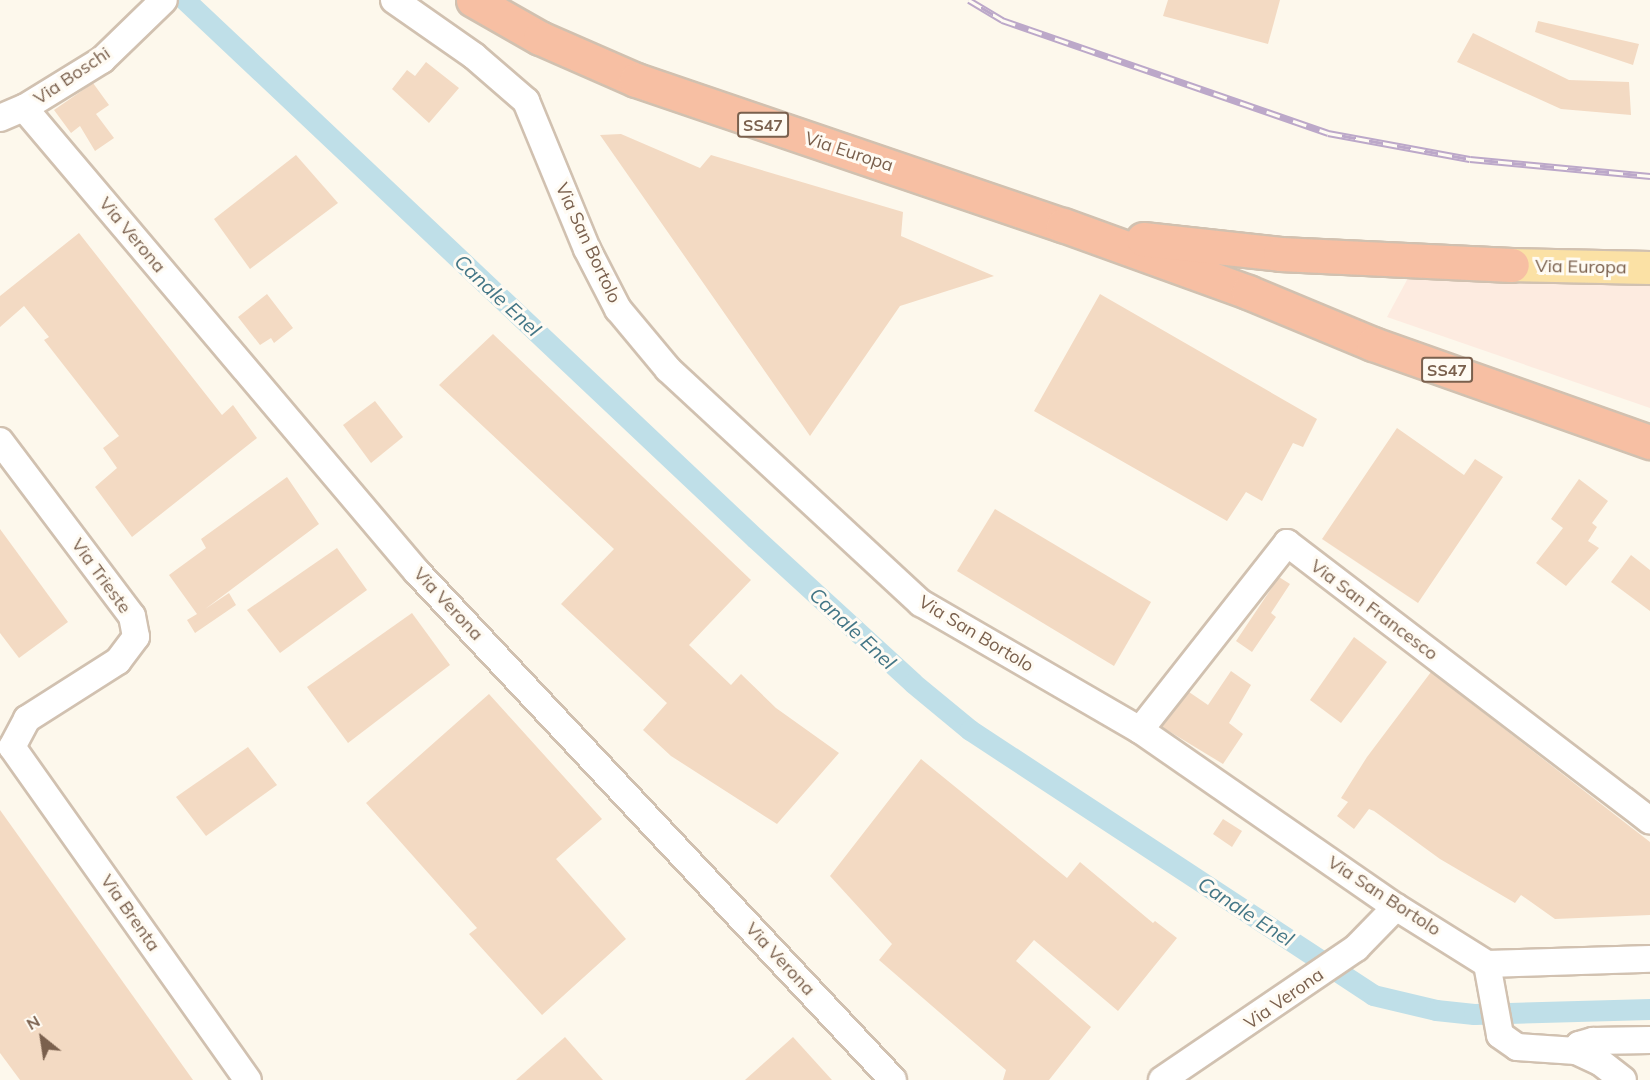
<!DOCTYPE html>
<style>
body{margin:0}
#map{position:relative;width:1650px;height:1080px;overflow:hidden;background:#fdf8ec;font-family:Mulish,sans-serif}
div>[style]{position:absolute}
.commercial>*{inset:0;background:#fdebe0}
.canal>*{height:21px;margin:-10.5px;padding:0 10.5px;transform-origin:10.5px;border-radius:10.5px;background:#bfdfe8}
.building>*{inset:0;background:#f3dac3}
.roads{filter:drop-shadow(2px 0 #d1c1b0) drop-shadow(-2px 0 #d1c1b0) drop-shadow(0 2px #d1c1b0) drop-shadow(0 -2px #d1c1b0)}
.minor>*{height:26px;margin:-13px;padding:0 13px;transform-origin:13px;border-radius:13px;background:#fff}
.major>*{height:32px;margin:-16px;padding:0 16px;transform-origin:16px;border-radius:16px;background:#fbe1a5}
.highway>*{height:33px;margin:-16.5px;padding:0 16.5px;transform-origin:16.5px;border-radius:16.5px;background:#f7bfa3}
.rail>*{height:7px;margin-top:-3.5px;transform-origin:0;background:repeating-linear-gradient(90deg,#fffbf3 0 14px,#bca8c9 0 28px);box-sizing:border-box;border-block:2px solid #bca8c9}
span{translate:-50% -50%;white-space:nowrap;text-align:center;line-height:1.15;-webkit-text-stroke:6px #fffbf3;paint-order:stroke}
.shield-label span{padding:2px 4px;background:#fffbf3;border:2px solid;border-radius:4px;-webkit-text-stroke-width:0}
.shield-label{font-size:16px;color:#7a604d;font-weight:700}
.street-label{font-size:18px;color:#7a604d}
.water-label{font-size:20px;color:#437686;font-style:italic}
.north{position:absolute;left:12px;top:1008px;width:60px;height:60px;-webkit-text-stroke:4px #fffbf3;paint-order:stroke;rotate:330deg;font-size:16px;font-weight:700;line-height:24px;text-align:center;color:#7a604d}
.north::after{content:'';display:block;margin:auto;width:21px;height:27px;background:#7a604d;clip-path:polygon(50% 0,100% 100%,50% 72%,0 100%)}
</style>
<div id="map">
<div class="commercial">
<div style="clip-path:polygon(1408px 278px,1650px 282px,1650px 408px,1387px 317px)"></div>
</div>
<div class="canal">
<div style="left:185px;top:0;width:784px;rotate:43.35deg"></div>
<div style="left:755px;top:538px;width:214px;rotate:42.5deg"></div>
<div style="left:913px;top:683px;width:74px;rotate:39.5deg"></div>
<div style="left:970px;top:730px;width:482px;rotate:33.3deg"></div>
<div style="left:1373px;top:995px;width:65px;rotate:13.4deg"></div>
<div style="left:1436px;top:1010px;width:38px;rotate:6deg"></div>
<div style="left:1474px;top:1014px;width:176px;rotate:-1.6deg"></div>
</div>
<div class="building">
<div style="clip-path:polygon(1168px 0,1280px 0,1268px 44px,1163px 16px)"></div>
<div style="clip-path:polygon(1538px 21px,1639px 44px,1633px 65px,1535px 32px)"></div>
<div style="clip-path:polygon(1473px 33px,1569px 80px,1629px 82px,1631px 115px,1561px 109px,1457px 62px)"></div>
<div style="clip-path:polygon(426px 62px,459px 88px,429px 123px,392px 89px,407px 70px,415px 76px)"></div>
<div style="clip-path:polygon(93px 83px,109px 105px,96px 114px,114px 138px,95px 151px,80px 126px,71px 133px,54px 110px)"></div>
<div style="clip-path:polygon(621px 134px,700px 168px,711px 155px,903px 212px,901px 236px,994px 276px,900px 306px,810px 436px,600px 135px)"></div>
<div style="clip-path:polygon(296px 155px,338px 203px,250px 269px,214px 219px)"></div>
<div style="clip-path:polygon(79px 233px,222px 415px,233px 405px,257px 438px,132px 537px,95px 487px,117px 468px,103px 448px,119px 436px,44px 340px,49px 337px,24px 306px,0 327px,0 296px)"></div>
<div style="clip-path:polygon(267px 294px,293px 328px,274px 343px,271px 338px,260px 345px,238px 317px)"></div>
<div style="clip-path:polygon(1100px 294px,1317px 419px,1303px 447px,1293px 443px,1262px 501px,1246px 492px,1227px 521px,1034px 411px)"></div>
<div style="clip-path:polygon(493px 334px,751px 580px,689px 645px,731px 685px,741px 674px,776px 708px,839px 753px,777px 824px,671px 756px,643px 730px,667px 703px,561px 604px,614px 549px,439px 385px)"></div>
<div style="clip-path:polygon(375px 401px,403px 437px,371px 463px,343px 425px)"></div>
<div style="clip-path:polygon(1397px 428px,1464px 475px,1475px 459px,1503px 477px,1418px 603px,1322px 539px)"></div>
<div style="clip-path:polygon(287px 477px,319px 524px,205px 609px,229px 593px,236px 605px,195px 633px,187px 620px,197px 614px,169px 575px,206px 548px,201px 539px)"></div>
<div style="clip-path:polygon(1579px 479px,1608px 501px,1592px 523px,1597px 527px,1588px 541px,1599px 548px,1566px 586px,1536px 563px,1563px 528px,1551px 519px)"></div>
<div style="clip-path:polygon(995px 509px,1151px 602px,1114px 666px,957px 571px)"></div>
<div style="clip-path:polygon(0 529px,68px 622px,19px 658px,0 633px)"></div>
<div style="clip-path:polygon(337px 548px,367px 590px,280px 653px,247px 610px)"></div>
<div style="clip-path:polygon(1631px 555px,1650px 570px,1650px 611px,1611px 582px)"></div>
<div style="clip-path:polygon(1279px 577px,1290px 584px,1271px 613px,1276px 617px,1252px 652px,1236px 641px)"></div>
<div style="clip-path:polygon(412px 613px,450px 665px,348px 743px,307px 687px)"></div>
<div style="clip-path:polygon(1354px 637px,1387px 662px,1341px 723px,1310px 700px)"></div>
<div style="clip-path:polygon(1231px 671px,1251px 685px,1229px 723px,1243px 734px,1223px 764px,1162px 727px,1189px 692px,1208px 705px)"></div>
<div style="clip-path:polygon(1431px 672px,1650px 842px,1650px 915px,1555px 919px,1521px 895px,1515px 903px,1440px 859px,1374px 811px,1369px 809px,1354px 829px,1337px 816px,1348px 802px,1341px 798px,1367px 757px)"></div>
<div style="clip-path:polygon(489px 694px,602px 819px,556px 859px,626px 939px,542px 1015px,469px 934px,477px 928px,366px 803px)"></div>
<div style="clip-path:polygon(248px 747px,277px 785px,206px 836px,176px 797px)"></div>
<div style="clip-path:polygon(921px 759px,1067px 878px,1080px 862px,1153px 923px,1155px 921px,1177px 938px,1118px 1011px,1034px 940px,1016px 961px,1091px 1027px,1049px 1080px,1003px 1080px,1006px 1070px,879px 960px,892px 944px,830px 876px)"></div>
<div style="clip-path:polygon(0 810px,193px 1080px,20px 1080px,0 1053px)"></div>
<div style="clip-path:polygon(1223px 819px,1242px 831px,1232px 847px,1213px 834px)"></div>
<div style="clip-path:polygon(565px 1037px,603px 1080px,516px 1080px)"></div>
<div style="clip-path:polygon(793px 1037px,832px 1080px,745px 1080px)"></div>
</div>
<div class="roads">
<div class="minor">
<div style="left:394px;top:0;width:98px;rotate:35deg"></div>
<div style="left:474px;top:56px;width:69px;rotate:40.9deg"></div>
<div style="left:526px;top:101px;width:160px;rotate:67.6deg"></div>
<div style="left:587px;top:249px;width:68px;rotate:62.7deg"></div>
<div style="left:618px;top:309px;width:78px;rotate:50.2deg"></div>
<div style="left:668px;top:369px;width:345px;rotate:42.8deg"></div>
<div style="left:921px;top:603px;width:253px;rotate:30.1deg"></div>
<div style="left:1140px;top:730px;width:311px;rotate:34.7deg"></div>
<div style="left:1396px;top:907px;width:107px;rotate:32.1deg"></div>
<div style="left:1487px;top:964px;width:163px;rotate:-1.8deg"></div>
<div style="left:24px;top:108px;width:608px;rotate:49.74deg"></div>
<div style="left:417px;top:572px;width:696px;rotate:46.86deg"></div>
<div style="left:0;top:118px;width:26px;rotate:-23deg"></div>
<div style="left:24px;top:108px;width:92px;rotate:-31.6deg"></div>
<div style="left:102px;top:60px;width:86px;rotate:-44.1deg"></div>
<div style="left:0;top:441px;width:219px;rotate:53deg"></div>
<div style="left:132px;top:616px;width:21px;rotate:79deg"></div>
<div style="left:136px;top:637px;width:30px;rotate:127deg"></div>
<div style="left:118px;top:661px;width:108px;rotate:147.5deg"></div>
<div style="left:27px;top:719px;width:32px;rotate:118deg"></div>
<div style="left:1140px;top:730px;width:238px;rotate:-51.8deg"></div>
<div style="left:1287px;top:543px;width:457px;rotate:37.4deg"></div>
<div style="left:12px;top:747px;width:408px;rotate:54.7deg"></div>
<div style="left:1487px;top:964px;width:72px;rotate:79.6deg"></div>
<div style="left:1500px;top:1035px;width:21px;rotate:35deg"></div>
<div style="left:1517px;top:1047px;width:59px;rotate:3.9deg"></div>
<div style="left:1576px;top:1051px;width:26px;rotate:25deg"></div>
<div style="left:1600px;top:1062px;width:29px;rotate:38deg"></div>
<div style="left:1576px;top:1051px;width:7px;rotate:-63deg"></div>
<div style="left:1579px;top:1045px;width:15px;rotate:-16deg"></div>
<div style="left:1593px;top:1041px;width:57px;rotate:-1deg"></div>
<div style="left:1162px;top:1080px;width:235px;rotate:-34.2deg"></div>
<div style="left:1356px;top:948px;width:57px;rotate:-45.7deg"></div>
</div>
<div class="major">
<div style="left:1512px;top:265px;width:138px;rotate:1.2deg"></div>
</div>
<div class="highway">
<div style="left:473px;top:0;width:77px;rotate:29.6deg"></div>
<div style="left:540px;top:38px;width:105px;rotate:23.6deg"></div>
<div style="left:636px;top:80px;width:451px;rotate:18.8deg"></div>
<div style="left:1063px;top:225px;width:197px;rotate:19.9deg"></div>
<div style="left:1248px;top:292px;width:135px;rotate:22.6deg"></div>
<div style="left:1373px;top:344px;width:294px;rotate:19.5deg"></div>
<div style="left:1143px;top:239px;width:138px;rotate:6.2deg"></div>
<div style="left:1280px;top:254px;width:232px;rotate:2.7deg"></div>
</div>
</div>
<div class="rail">
<div style="left:969px;top:0;width:39px;rotate:31deg"></div>
<div style="left:1002px;top:20px;width:345px;rotate:19.1deg"></div>
<div style="left:1328px;top:133px;width:144px;rotate:10.4deg"></div>
<div style="left:1470px;top:159px;width:181px;rotate:5.4deg"></div>
</div>
<div class="shield-label">
<span style="left:763px;top:125px">SS47</span>
<span style="left:1447px;top:370px">SS47</span>
</div>
<div class="street-label">
<span style="left:72px;top:76px;rotate:-34deg">Via Boschi</span>
<span style="left:849px;top:152px;rotate:18deg">Via Europa</span>
<span style="left:132px;top:235px;rotate:50deg">Via Verona</span>
<span style="left:588px;top:243px;rotate:65deg">Via San Bortolo</span>
<span style="left:1581px;top:267px;rotate:1deg">Via Europa</span>
<span style="left:101px;top:576px;rotate:54deg">Via Trieste</span>
<span style="left:448px;top:604px;rotate:47deg">Via Verona</span>
<span style="left:1374px;top:610px;rotate:37deg">Via San Francesco</span>
<span style="left:976px;top:634px;rotate:31deg">Via San Bortolo</span>
<span style="left:1384px;top:896px;rotate:33deg">Via San Bortolo</span>
<span style="left:130px;top:913px;rotate:55deg">Via Brenta</span>
<span style="left:780px;top:959px;rotate:47deg">Via Verona</span>
<span style="left:1284px;top:999px;rotate:-35deg">Via Verona</span>
</div>
<div class="water-label">
<span style="left:498px;top:295px;rotate:43deg">Canale Enel</span>
<span style="left:853px;top:628px;rotate:43deg">Canale Enel</span>
<span style="left:1246px;top:911px;rotate:33deg">Canale Enel</span>
</div>
<div class="north">N</div>
</div>
